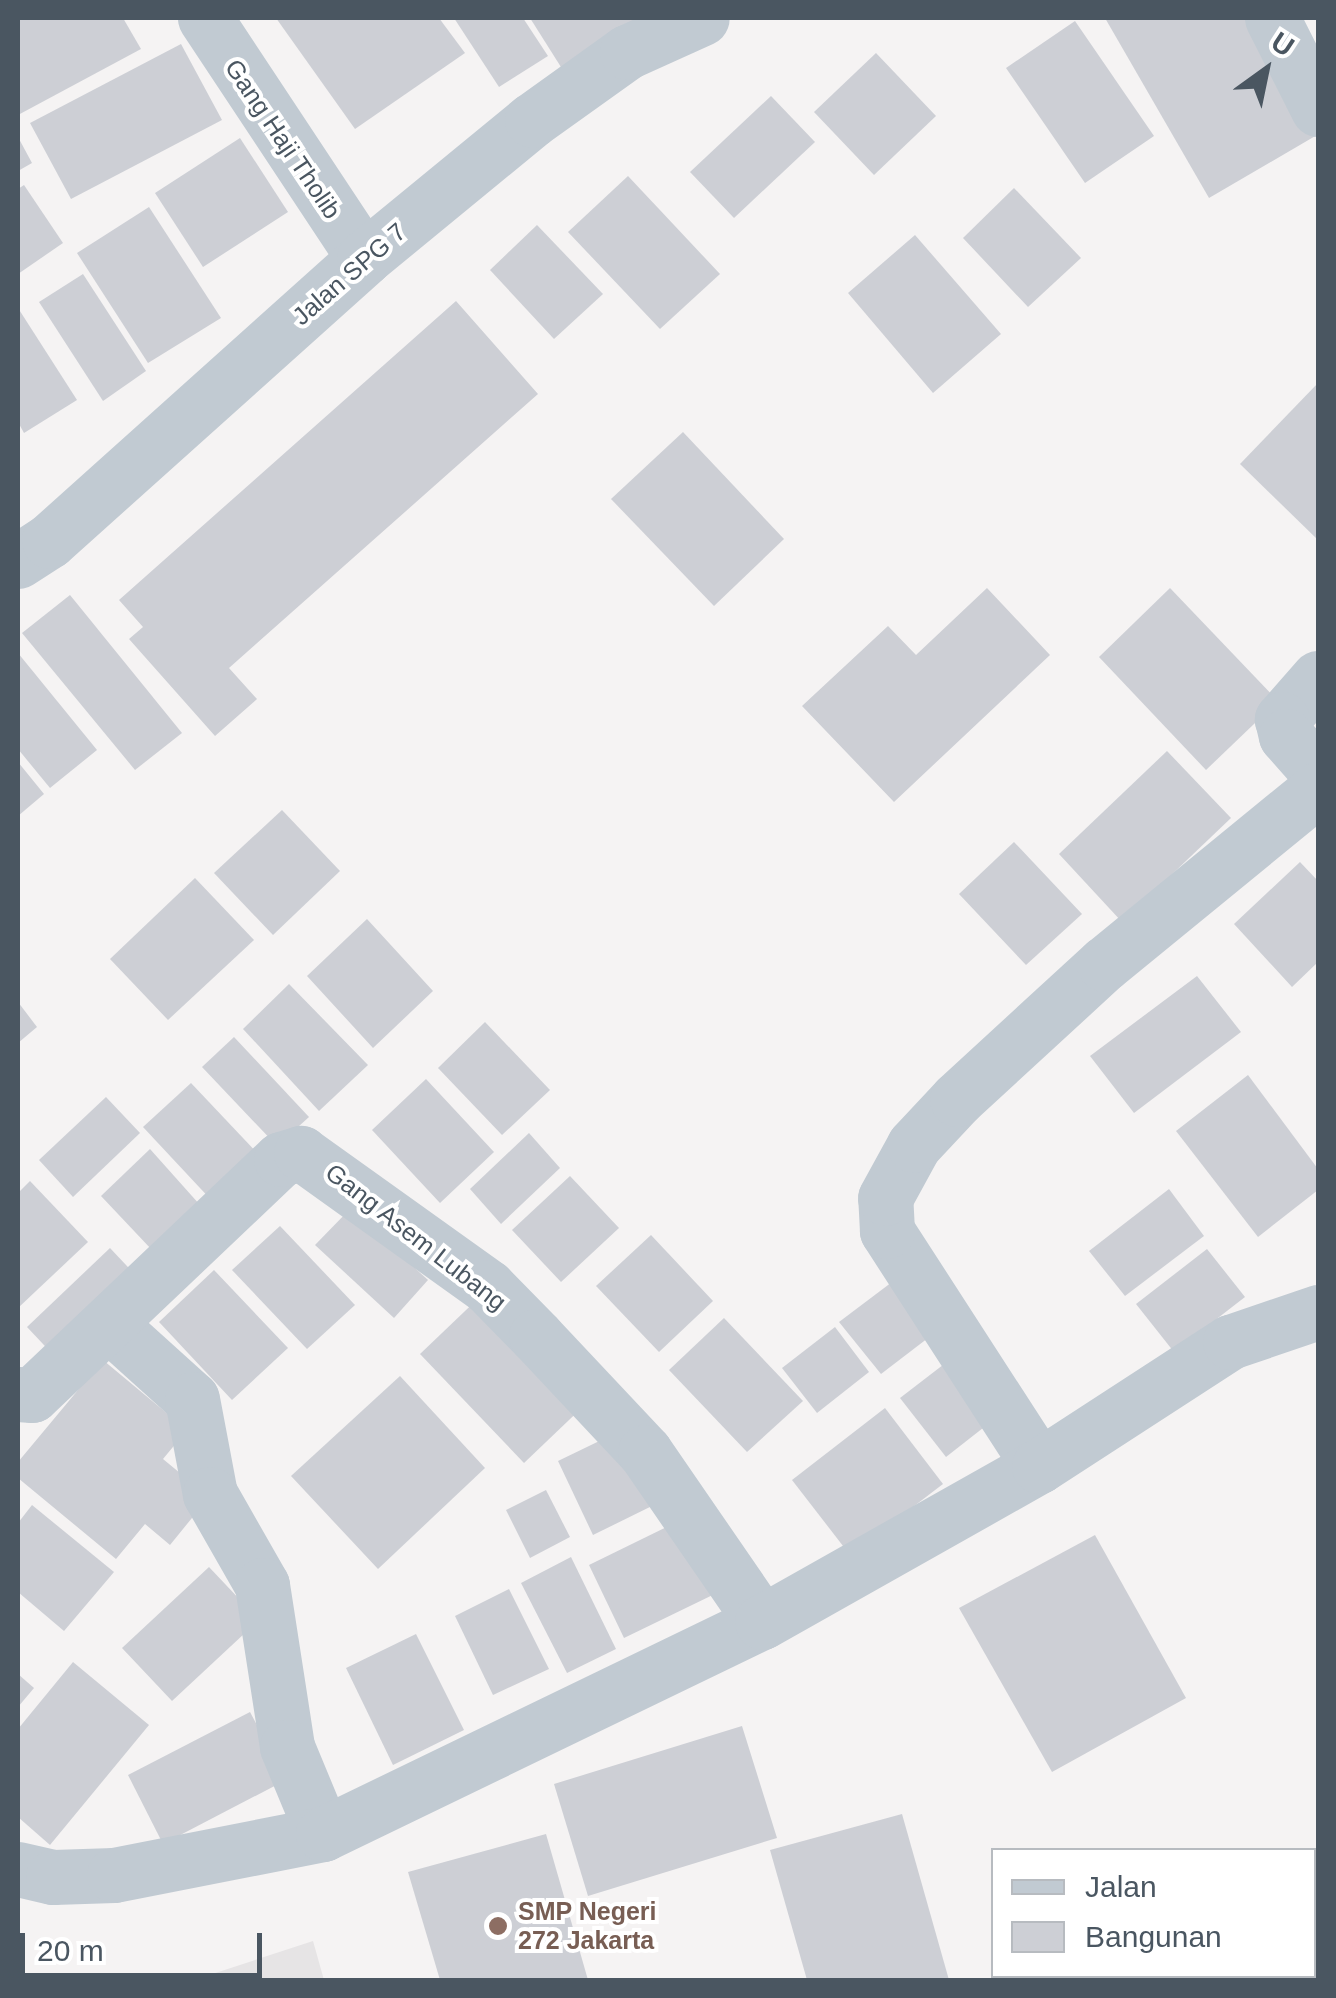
<!DOCTYPE html>
<style>
body{margin:0}
#map{position:relative;width:1336px;height:1998px;overflow:hidden;background:#f5f3f3;font-family:Helvetica,sans-serif}
div>[style]{position:absolute}
.education>*{inset:0;background:#e6e4e5}
.building>*{inset:0;background:#cdcfd5}
.minor>*{height:55px;margin:-27.5px;padding:0 27.5px;transform-origin:27.5px;border-radius:27.5px;background:#c1cad2}
.dots>*{width:28px;height:28px;translate:-50% -50%;box-sizing:border-box;border:5px solid #fff;border-radius:50%}
span{translate:-50% -50%;white-space:nowrap;text-align:center;line-height:1.15;-webkit-text-stroke:8px #fff;paint-order:stroke}
.street-label{font-size:25px;color:#4a5661}
.education-label{font-size:25px;color:#785e54;font-weight:700}
.left{translate:0 -50%;text-align:left}
.frame{position:absolute;inset:0;border:20px solid #4a5661;pointer-events:none}
.legend{position:absolute;left:991px;top:1848px;width:325px;height:130px;box-sizing:border-box;background:#fff;border:2px solid #b7bbc0;margin:0;padding:12px 18px;list-style:none;font-size:30px;color:#4a5661}
.legend li{display:flex;align-items:center;gap:20px;height:50px}
.legend b{width:50px;border:2px solid #b7bbc0}
.north{position:absolute;left:1216px;top:20px;width:100px;height:100px;-webkit-text-stroke:8px #fff;paint-order:stroke;rotate:33deg;font-size:28px;font-weight:700;line-height:40px;text-align:center;color:#4a5661}
.north::after{content:'';display:block;margin:auto;width:35px;height:45px;background:#4a5661;clip-path:polygon(50% 0,100% 100%,50% 72%,0 100%)}
.scale{position:absolute;left:20px;top:1933px;width:242px;height:45px;box-sizing:border-box;border:5px solid #4a5661;border-top:0;padding-left:12px;font-size:30px;line-height:35px;white-space:nowrap;color:#4a5661;-webkit-text-stroke:8px #fff;paint-order:stroke}
</style>
<div id="map">
<div class="education">
<div style="clip-path:polygon(313px 1941px,324px 1980px,194px 1980px)"></div>
</div>
<div class="building">
<div style="clip-path:polygon(18px 18px,123px 18px,141px 49px,18px 115px)"></div>
<div style="clip-path:polygon(276px 18px,439px 18px,465px 53px,355px 129px)"></div>
<div style="clip-path:polygon(454px 18px,523px 18px,548px 56px,499px 87px)"></div>
<div style="clip-path:polygon(530px 18px,657px 18px,566px 75px)"></div>
<div style="clip-path:polygon(1105px 18px,1248px 18px,1317px 135px,1209px 198px)"></div>
<div style="clip-path:polygon(1075px 21px,1154px 136px,1085px 183px,1006px 68px)"></div>
<div style="clip-path:polygon(181px 44px,222px 120px,71px 199px,30px 123px)"></div>
<div style="clip-path:polygon(876px 53px,936px 116px,874px 175px,814px 112px)"></div>
<div style="clip-path:polygon(771px 96px,815px 142px,734px 218px,690px 172px)"></div>
<div style="clip-path:polygon(18px 137px,32px 163px,18px 171px)"></div>
<div style="clip-path:polygon(240px 138px,288px 212px,203px 267px,155px 193px)"></div>
<div style="clip-path:polygon(628px 176px,720px 274px,660px 329px,568px 232px)"></div>
<div style="clip-path:polygon(24px 185px,63px 243px,18px 274px,18px 189px)"></div>
<div style="clip-path:polygon(1014px 188px,1081px 258px,1028px 307px,963px 238px)"></div>
<div style="clip-path:polygon(149px 207px,221px 318px,148px 363px,77px 253px)"></div>
<div style="clip-path:polygon(537px 225px,603px 294px,554px 339px,490px 270px)"></div>
<div style="clip-path:polygon(915px 235px,1001px 334px,933px 393px,848px 293px)"></div>
<div style="clip-path:polygon(83px 274px,146px 371px,103px 401px,39px 302px)"></div>
<div style="clip-path:polygon(456px 301px,538px 394px,229px 668px,257px 699px,215px 736px,129px 639px,143px 627px,119px 600px)"></div>
<div style="clip-path:polygon(18px 308px,77px 400px,24px 433px,18px 422px)"></div>
<div style="clip-path:polygon(1318px 383px,1318px 540px,1240px 464px)"></div>
<div style="clip-path:polygon(683px 432px,784px 539px,714px 606px,611px 499px)"></div>
<div style="clip-path:polygon(987px 588px,1050px 655px,894px 802px,802px 706px,888px 626px,916px 655px)"></div>
<div style="clip-path:polygon(1170px 588px,1278px 701px,1206px 770px,1099px 657px)"></div>
<div style="clip-path:polygon(70px 595px,182px 733px,135px 770px,22px 633px)"></div>
<div style="clip-path:polygon(18px 653px,97px 750px,50px 788px,18px 749px)"></div>
<div style="clip-path:polygon(1167px 751px,1231px 818px,1122px 922px,1059px 854px)"></div>
<div style="clip-path:polygon(18px 762px,44px 794px,18px 816px)"></div>
<div style="clip-path:polygon(282px 810px,340px 871px,273px 935px,214px 873px)"></div>
<div style="clip-path:polygon(1014px 842px,1082px 914px,1026px 965px,959px 894px)"></div>
<div style="clip-path:polygon(1300px 862px,1318px 881px,1318px 962px,1292px 987px,1234px 924px)"></div>
<div style="clip-path:polygon(195px 878px,254px 940px,168px 1020px,110px 959px)"></div>
<div style="clip-path:polygon(367px 919px,433px 991px,373px 1048px,307px 976px)"></div>
<div style="clip-path:polygon(1197px 976px,1241px 1032px,1134px 1113px,1090px 1056px)"></div>
<div style="clip-path:polygon(289px 984px,368px 1065px,319px 1111px,243px 1029px)"></div>
<div style="clip-path:polygon(18px 1002px,37px 1027px,18px 1043px)"></div>
<div style="clip-path:polygon(485px 1022px,550px 1090px,502px 1135px,438px 1068px)"></div>
<div style="clip-path:polygon(234px 1037px,309px 1117px,277px 1146px,202px 1067px)"></div>
<div style="clip-path:polygon(1248px 1075px,1318px 1169px,1318px 1190px,1258px 1237px,1176px 1131px)"></div>
<div style="clip-path:polygon(426px 1079px,494px 1152px,440px 1203px,372px 1130px)"></div>
<div style="clip-path:polygon(191px 1083px,262px 1158px,214px 1203px,143px 1127px)"></div>
<div style="clip-path:polygon(106px 1097px,140px 1133px,73px 1197px,39px 1160px)"></div>
<div style="clip-path:polygon(529px 1133px,560px 1168px,501px 1224px,470px 1189px)"></div>
<div style="clip-path:polygon(150px 1149px,200px 1205px,152px 1250px,101px 1196px)"></div>
<div style="clip-path:polygon(570px 1176px,619px 1228px,561px 1282px,512px 1230px)"></div>
<div style="clip-path:polygon(30px 1181px,88px 1242px,18px 1308px,18px 1193px)"></div>
<div style="clip-path:polygon(1169px 1189px,1204px 1236px,1125px 1296px,1089px 1251px)"></div>
<div style="clip-path:polygon(350px 1209px,428px 1280px,394px 1318px,315px 1245px)"></div>
<div style="clip-path:polygon(280px 1226px,355px 1305px,307px 1349px,232px 1270px)"></div>
<div style="clip-path:polygon(651px 1235px,713px 1301px,659px 1352px,596px 1286px)"></div>
<div style="clip-path:polygon(110px 1248px,142px 1282px,59px 1361px,27px 1327px)"></div>
<div style="clip-path:polygon(1207px 1249px,1245px 1297px,1174px 1352px,1136px 1304px)"></div>
<div style="clip-path:polygon(214px 1270px,288px 1348px,232px 1400px,159px 1322px)"></div>
<div style="clip-path:polygon(904px 1273px,945px 1325px,881px 1374px,839px 1322px)"></div>
<div style="clip-path:polygon(487px 1290px,591px 1399px,524px 1463px,420px 1354px)"></div>
<div style="clip-path:polygon(724px 1318px,803px 1401px,747px 1452px,669px 1370px)"></div>
<div style="clip-path:polygon(835px 1327px,869px 1372px,817px 1413px,782px 1368px)"></div>
<div style="clip-path:polygon(952px 1358px,997px 1417px,946px 1457px,900px 1398px)"></div>
<div style="clip-path:polygon(103px 1360px,187px 1430px,163px 1459px,209px 1497px,170px 1545px,145px 1524px,116px 1559px,18px 1478px,18px 1462px)"></div>
<div style="clip-path:polygon(400px 1376px,485px 1468px,378px 1569px,291px 1476px)"></div>
<div style="clip-path:polygon(885px 1408px,943px 1484px,850px 1555px,792px 1480px)"></div>
<div style="clip-path:polygon(620px 1431px,656px 1504px,593px 1535px,558px 1461px)"></div>
<div style="clip-path:polygon(546px 1490px,570px 1537px,530px 1558px,506px 1510px)"></div>
<div style="clip-path:polygon(32px 1505px,114px 1572px,64px 1631px,18px 1592px,18px 1523px)"></div>
<div style="clip-path:polygon(687px 1517px,723px 1590px,624px 1638px,589px 1565px)"></div>
<div style="clip-path:polygon(1095px 1535px,1186px 1698px,1052px 1772px,959px 1608px)"></div>
<div style="clip-path:polygon(571px 1557px,616px 1649px,567px 1673px,521px 1583px)"></div>
<div style="clip-path:polygon(209px 1567px,259px 1620px,172px 1701px,122px 1648px)"></div>
<div style="clip-path:polygon(509px 1589px,549px 1669px,493px 1695px,455px 1616px)"></div>
<div style="clip-path:polygon(416px 1634px,464px 1730px,393px 1765px,346px 1668px)"></div>
<div style="clip-path:polygon(73px 1662px,149px 1725px,50px 1845px,18px 1817px,18px 1729px)"></div>
<div style="clip-path:polygon(18px 1674px,34px 1688px,18px 1707px)"></div>
<div style="clip-path:polygon(250px 1712px,286px 1780px,163px 1844px,128px 1775px)"></div>
<div style="clip-path:polygon(742px 1726px,777px 1838px,588px 1896px,554px 1784px)"></div>
<div style="clip-path:polygon(902px 1814px,949px 1980px,807px 1980px,770px 1850px)"></div>
<div style="clip-path:polygon(546px 1834px,588px 1980px,440px 1980px,408px 1872px)"></div>
</div>
<div class="minor">
<div style="left:205px;top:18px;width:288px;rotate:56.5deg"></div>
<div style="left:1272px;top:18px;width:102px;rotate:63.2deg"></div>
<div style="left:18px;top:561px;width:37px;rotate:-33deg"></div>
<div style="left:49px;top:541px;width:423px;rotate:-41.9deg"></div>
<div style="left:364px;top:258px;width:217px;rotate:-39.4deg"></div>
<div style="left:532px;top:120px;width:117px;rotate:-35.6deg"></div>
<div style="left:627px;top:52px;width:82px;rotate:-24.4deg"></div>
<div style="left:1318px;top:678px;width:55px;rotate:131.3deg"></div>
<div style="left:1282px;top:719px;width:17px;rotate:77deg"></div>
<div style="left:1286px;top:736px;width:48px;rotate:48.4deg"></div>
<div style="left:110px;top:1325px;width:110px;rotate:42.1deg"></div>
<div style="left:192px;top:1399px;width:97px;rotate:79.3deg"></div>
<div style="left:210px;top:1494px;width:105px;rotate:60.3deg"></div>
<div style="left:262px;top:1585px;width:164px;rotate:81.2deg"></div>
<div style="left:287px;top:1747px;width:94px;rotate:67.5deg"></div>
<div style="left:18px;top:1394px;width:14px;rotate:4deg"></div>
<div style="left:32px;top:1395px;width:343px;rotate:-43.5deg"></div>
<div style="left:281px;top:1159px;width:21px;rotate:-17deg"></div>
<div style="left:301px;top:1153px;width:230px;rotate:35.6deg"></div>
<div style="left:488px;top:1287px;width:69px;rotate:45.6deg"></div>
<div style="left:536px;top:1336px;width:159px;rotate:46.8deg"></div>
<div style="left:645px;top:1452px;width:206px;rotate:55.5deg"></div>
<div style="left:1039px;top:1466px;width:280px;rotate:-122.9deg"></div>
<div style="left:887px;top:1231px;width:33px;rotate:-93deg"></div>
<div style="left:885px;top:1198px;width:60px;rotate:-61.3deg"></div>
<div style="left:914px;top:1145px;width:63px;rotate:-46.9deg"></div>
<div style="left:957px;top:1099px;width:200px;rotate:-42.6deg"></div>
<div style="left:1104px;top:964px;width:276px;rotate:-39.3deg"></div>
<div style="left:18px;top:1869px;width:36px;rotate:13deg"></div>
<div style="left:53px;top:1877px;width:61px;rotate:-1.9deg"></div>
<div style="left:114px;top:1875px;width:213px;rotate:-11.1deg"></div>
<div style="left:323px;top:1834px;width:488px;rotate:-25.8deg"></div>
<div style="left:762px;top:1622px;width:318px;rotate:-29.4deg"></div>
<div style="left:1039px;top:1466px;width:228px;rotate:-33deg"></div>
<div style="left:1230px;top:1342px;width:93px;rotate:-18.8deg"></div>
</div>
<div class="dots">
<div style="left:498px;top:1926px;background:#8d6e63"></div>
</div>
<div class="street-label">
<span style="left:283px;top:139px;rotate:56deg">Gang Haji Tholib</span>
<span style="left:349px;top:274px;rotate:-41deg">Jalan SPG 7</span>
<span style="left:416px;top:1237px;rotate:38deg">Gang Asem Lubang</span>
</div>
<div class="education-label">
<span class="left" style="left:518px;top:1926px">SMP Negeri<br>272 Jakarta</span>
</div>
<div class="frame"></div>
<ul class="legend">
<li><b style="height:12px;background:#c1cad2"></b>Jalan</li>
<li><b style="height:28px;background:#cdcfd5"></b>Bangunan</li>
</ul>
<div class="north">U</div>
<div class="scale">20 m</div>
</div>
